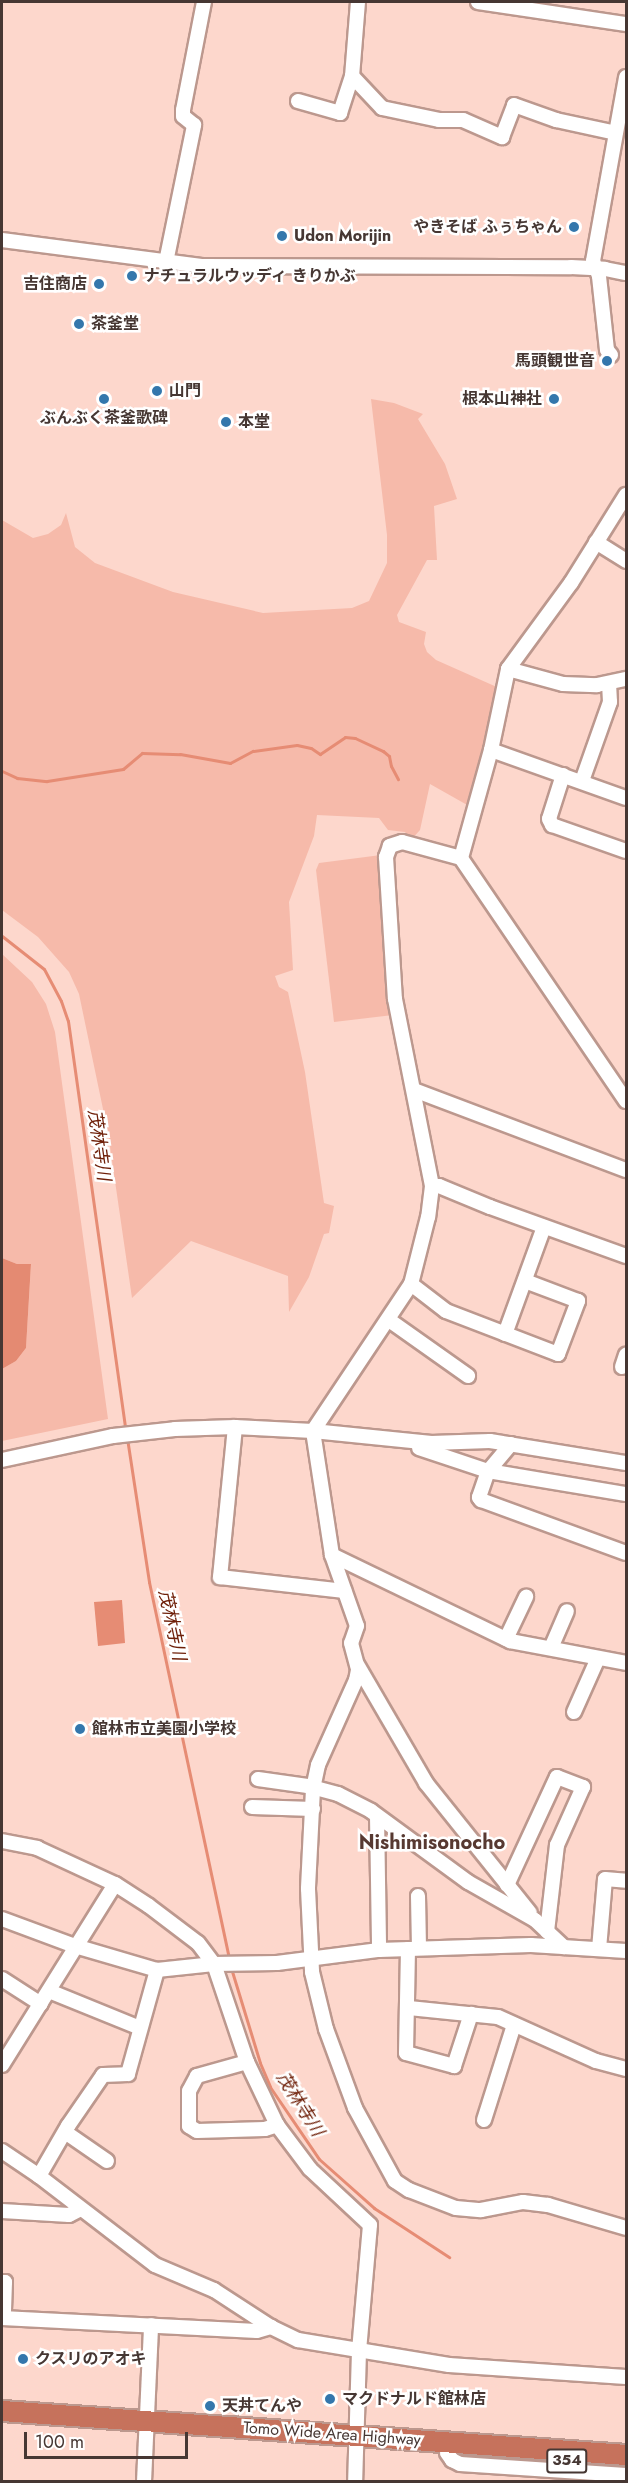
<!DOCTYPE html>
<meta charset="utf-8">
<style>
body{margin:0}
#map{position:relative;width:628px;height:2483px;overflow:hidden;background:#fdd7cc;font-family:Jost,"Noto Sans JP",sans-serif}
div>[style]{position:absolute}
.green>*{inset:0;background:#f6baaa}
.forest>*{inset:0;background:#e48a72}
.water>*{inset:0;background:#e68c74}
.stream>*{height:3px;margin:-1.5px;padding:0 1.5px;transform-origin:1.5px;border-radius:1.5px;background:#e68c74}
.roads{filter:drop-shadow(2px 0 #bc988e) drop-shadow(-2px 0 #bc988e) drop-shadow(0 2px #bc988e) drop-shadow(0 -2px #bc988e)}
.minor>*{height:14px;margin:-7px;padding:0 7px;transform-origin:7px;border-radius:7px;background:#fff}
.highway>*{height:20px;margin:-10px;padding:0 10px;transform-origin:10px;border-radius:10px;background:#c6725c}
.dots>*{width:16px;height:16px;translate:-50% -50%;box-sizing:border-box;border:3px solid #fff;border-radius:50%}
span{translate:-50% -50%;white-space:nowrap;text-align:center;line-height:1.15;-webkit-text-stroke:5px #fff;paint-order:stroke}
.shield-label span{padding:2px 4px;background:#fff;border:2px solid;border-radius:4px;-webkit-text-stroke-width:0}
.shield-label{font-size:15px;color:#463733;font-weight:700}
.poi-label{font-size:16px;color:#463733;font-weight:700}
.right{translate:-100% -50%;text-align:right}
.left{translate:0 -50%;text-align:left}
.street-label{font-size:16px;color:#463733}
.water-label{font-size:18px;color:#6f2009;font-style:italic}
.quarter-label{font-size:20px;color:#573931;font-weight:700}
.frame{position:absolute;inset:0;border:3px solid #463733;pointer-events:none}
.scale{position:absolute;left:24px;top:2432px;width:164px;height:27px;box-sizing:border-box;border:3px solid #463733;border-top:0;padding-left:8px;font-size:18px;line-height:21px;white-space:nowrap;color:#463733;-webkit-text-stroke:4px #fff;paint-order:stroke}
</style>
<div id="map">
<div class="green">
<div style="clip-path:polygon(371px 399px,394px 403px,423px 414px,418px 419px,445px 464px,457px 499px,434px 506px,437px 560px,427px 560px,397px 615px,399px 622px,426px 632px,424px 644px,427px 652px,436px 660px,499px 688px,485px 749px,469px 806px,430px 784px,420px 830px,411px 840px,405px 832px,388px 830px,379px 818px,317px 815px,314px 836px,289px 902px,293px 970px,275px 976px,279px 987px,288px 992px,305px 1072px,324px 1203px,334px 1206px,329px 1233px,324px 1234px,309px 1277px,289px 1312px,288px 1276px,191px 1241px,132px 1298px,108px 1133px,79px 994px,69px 972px,38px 937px,2px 910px,2px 520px,33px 538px,48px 534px,61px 525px,66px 513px,75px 547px,95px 563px,173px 592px,263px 613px,352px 608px,369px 601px,387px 563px,387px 535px)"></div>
<div style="clip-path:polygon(381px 855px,393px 1015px,334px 1022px,316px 870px,319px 863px)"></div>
<div style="clip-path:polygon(2px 954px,32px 982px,46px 1004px,55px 1032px,108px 1419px,2px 1441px,2px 1369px,16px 1361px,26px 1348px,31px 1265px,17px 1264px,2px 1258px)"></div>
</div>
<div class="forest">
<div style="clip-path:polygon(2px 1258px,17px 1264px,31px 1264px,26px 1348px,16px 1361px,2px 1369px)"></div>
</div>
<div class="water">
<div style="clip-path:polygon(122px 1600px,125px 1643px,98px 1646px,94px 1602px)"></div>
</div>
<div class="stream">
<div style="left:2px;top:771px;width:17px;rotate:25deg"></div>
<div style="left:17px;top:778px;width:30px;rotate:6deg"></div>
<div style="left:47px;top:781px;width:77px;rotate:-9deg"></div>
<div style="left:123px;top:769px;width:25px;rotate:-40deg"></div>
<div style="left:142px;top:753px;width:38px;rotate:2deg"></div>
<div style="left:180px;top:754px;width:51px;rotate:10.2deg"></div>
<div style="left:230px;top:763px;width:26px;rotate:-28deg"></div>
<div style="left:253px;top:751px;width:44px;rotate:-7.8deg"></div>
<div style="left:297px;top:745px;width:14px;rotate:12deg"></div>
<div style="left:311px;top:748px;width:11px;rotate:34deg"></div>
<div style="left:320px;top:754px;width:30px;rotate:-34deg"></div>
<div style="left:345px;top:737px;width:10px;rotate:6deg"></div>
<div style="left:355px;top:738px;width:31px;rotate:25deg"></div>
<div style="left:383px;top:751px;width:8px;rotate:40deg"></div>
<div style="left:389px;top:756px;width:10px;rotate:79deg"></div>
<div style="left:391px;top:766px;width:15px;rotate:62deg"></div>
<div style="left:2px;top:936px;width:53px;rotate:38.2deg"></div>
<div style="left:44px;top:969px;width:36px;rotate:62deg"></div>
<div style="left:61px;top:1001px;width:21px;rotate:71deg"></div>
<div style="left:68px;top:1021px;width:415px;rotate:82deg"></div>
<div style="left:127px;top:1438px;width:146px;rotate:81.3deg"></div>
<div style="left:149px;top:1582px;width:384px;rotate:78deg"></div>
<div style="left:231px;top:1968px;width:99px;rotate:73deg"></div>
<div style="left:260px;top:2063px;width:26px;rotate:67deg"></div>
<div style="left:270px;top:2087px;width:87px;rotate:55.8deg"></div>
<div style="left:319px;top:2159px;width:74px;rotate:41.7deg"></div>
<div style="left:374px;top:2208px;width:90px;rotate:33.2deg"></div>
</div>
<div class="roads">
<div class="minor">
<div style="left:358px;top:2px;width:74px;rotate:94.6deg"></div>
<div style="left:352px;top:76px;width:44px;rotate:46.8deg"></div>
<div style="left:382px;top:108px;width:58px;rotate:11.9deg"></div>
<div style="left:439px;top:120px;width:24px"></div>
<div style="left:463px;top:120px;width:43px;rotate:23.6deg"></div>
<div style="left:502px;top:137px;width:34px;rotate:-69deg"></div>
<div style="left:514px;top:105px;width:45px;rotate:19.7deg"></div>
<div style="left:556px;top:120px;width:61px;rotate:12.2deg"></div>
<div style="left:478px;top:2px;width:150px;rotate:8.5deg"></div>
<div style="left:298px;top:101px;width:44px;rotate:15.9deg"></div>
<div style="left:340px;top:113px;width:39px;rotate:-72deg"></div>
<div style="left:2px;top:240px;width:203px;rotate:7.4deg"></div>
<div style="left:203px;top:266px;width:368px;rotate:0.2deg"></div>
<div style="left:571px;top:267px;width:34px;rotate:3deg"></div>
<div style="left:605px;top:269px;width:21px;rotate:11deg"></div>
<div style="left:166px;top:262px;width:140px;rotate:-78.4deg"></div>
<div style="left:194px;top:125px;width:14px;rotate:-141deg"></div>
<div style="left:183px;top:116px;width:6px;rotate:-90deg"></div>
<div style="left:183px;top:110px;width:110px;rotate:-79deg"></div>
<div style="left:611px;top:355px;width:6px;rotate:-129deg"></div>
<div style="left:607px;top:350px;width:74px;rotate:-96.2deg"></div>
<div style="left:599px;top:276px;width:16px;rotate:-112deg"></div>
<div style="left:593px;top:261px;width:187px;rotate:-79.8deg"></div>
<div style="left:596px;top:542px;width:36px;rotate:32deg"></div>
<div style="left:508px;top:669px;width:57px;rotate:15.3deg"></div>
<div style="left:563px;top:684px;width:34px;rotate:2deg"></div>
<div style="left:597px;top:685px;width:30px;rotate:-12deg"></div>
<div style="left:491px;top:750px;width:143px;rotate:19.6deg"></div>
<div style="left:563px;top:775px;width:46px;rotate:107.7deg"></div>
<div style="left:549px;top:819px;width:7px;rotate:63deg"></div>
<div style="left:552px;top:825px;width:78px;rotate:19.4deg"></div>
<div style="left:582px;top:781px;width:84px;rotate:-70.5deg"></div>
<div style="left:610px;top:702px;width:19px;rotate:-93deg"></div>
<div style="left:461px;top:858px;width:112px;rotate:-74.5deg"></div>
<div style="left:491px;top:750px;width:83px;rotate:-78.1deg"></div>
<div style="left:508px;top:669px;width:107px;rotate:-53.8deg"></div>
<div style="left:571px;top:583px;width:104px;rotate:-58deg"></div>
<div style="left:414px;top:1090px;width:227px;rotate:20.7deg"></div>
<div style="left:626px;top:1101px;width:294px;rotate:-124.2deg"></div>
<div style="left:461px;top:858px;width:61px;rotate:-164.8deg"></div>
<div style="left:402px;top:842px;width:13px;rotate:162deg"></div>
<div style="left:390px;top:846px;width:12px;rotate:110deg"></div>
<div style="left:386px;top:857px;width:142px;rotate:86.4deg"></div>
<div style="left:395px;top:999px;width:191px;rotate:78.8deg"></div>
<div style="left:432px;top:1186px;width:31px;rotate:97deg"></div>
<div style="left:428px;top:1217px;width:69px;rotate:104.2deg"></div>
<div style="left:411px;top:1284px;width:177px;rotate:123.7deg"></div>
<div style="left:313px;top:1431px;width:125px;rotate:81.3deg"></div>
<div style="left:332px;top:1555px;width:75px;rotate:70.6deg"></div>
<div style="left:357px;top:1626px;width:18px;rotate:109deg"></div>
<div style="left:351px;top:1643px;width:28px;rotate:75deg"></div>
<div style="left:358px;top:1670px;width:10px;rotate:101deg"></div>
<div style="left:356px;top:1680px;width:93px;rotate:114.1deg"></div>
<div style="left:318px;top:1765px;width:25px;rotate:102deg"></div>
<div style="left:313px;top:1789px;width:100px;rotate:92.9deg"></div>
<div style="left:308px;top:1889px;width:83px;rotate:87.2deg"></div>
<div style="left:312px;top:1972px;width:59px;rotate:76.2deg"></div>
<div style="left:326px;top:2029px;width:84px;rotate:69.8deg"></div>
<div style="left:355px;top:2108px;width:83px;rotate:61.3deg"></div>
<div style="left:395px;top:2181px;width:17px;rotate:33deg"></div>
<div style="left:409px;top:2190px;width:50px;rotate:21deg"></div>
<div style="left:456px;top:2208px;width:25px;rotate:5deg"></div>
<div style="left:481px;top:2210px;width:43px;rotate:-10.8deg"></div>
<div style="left:523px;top:2202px;width:25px;rotate:7deg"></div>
<div style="left:548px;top:2205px;width:81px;rotate:16.4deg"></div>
<div style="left:432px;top:1186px;width:7px"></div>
<div style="left:439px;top:1186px;width:55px;rotate:22.4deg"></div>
<div style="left:490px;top:1207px;width:145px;rotate:19.8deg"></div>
<div style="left:411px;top:1284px;width:44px;rotate:37.6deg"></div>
<div style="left:446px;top:1311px;width:120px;rotate:21deg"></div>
<div style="left:558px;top:1354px;width:57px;rotate:-69.3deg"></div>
<div style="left:578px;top:1301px;width:57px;rotate:-159.3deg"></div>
<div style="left:389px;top:1320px;width:97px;rotate:35.3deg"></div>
<div style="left:505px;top:1334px;width:114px;rotate:-70deg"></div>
<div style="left:622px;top:1367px;width:13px;rotate:-72deg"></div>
<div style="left:235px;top:1427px;width:151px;rotate:95.7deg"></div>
<div style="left:220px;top:1577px;width:125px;rotate:6.4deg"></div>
<div style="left:511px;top:1444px;width:35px;rotate:130deg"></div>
<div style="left:488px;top:1471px;width:28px;rotate:109deg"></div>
<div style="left:479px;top:1497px;width:4px;rotate:56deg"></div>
<div style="left:481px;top:1500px;width:154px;rotate:20.1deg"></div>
<div style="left:419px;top:1448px;width:73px;rotate:18.4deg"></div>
<div style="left:488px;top:1471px;width:140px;rotate:9.5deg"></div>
<div style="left:2px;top:1460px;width:114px;rotate:-12.2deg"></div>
<div style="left:113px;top:1436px;width:62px;rotate:-6.4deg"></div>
<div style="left:175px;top:1429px;width:60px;rotate:-1.9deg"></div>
<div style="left:235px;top:1427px;width:78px;rotate:2.9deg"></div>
<div style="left:313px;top:1431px;width:119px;rotate:5.8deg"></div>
<div style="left:431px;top:1443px;width:59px;rotate:-1.9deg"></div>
<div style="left:490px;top:1441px;width:138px;rotate:9.2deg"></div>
<div style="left:332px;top:1555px;width:198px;rotate:25.8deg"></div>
<div style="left:510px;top:1641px;width:118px;rotate:10.7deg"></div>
<div style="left:506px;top:1639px;width:47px;rotate:-64.5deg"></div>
<div style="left:551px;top:1648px;width:40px;rotate:-66.6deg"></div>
<div style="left:358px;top:1666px;width:135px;rotate:59.8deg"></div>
<div style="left:426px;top:1783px;width:166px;rotate:51.3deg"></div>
<div style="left:574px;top:1712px;width:59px;rotate:-66deg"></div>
<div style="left:258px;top:1779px;width:50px;rotate:8deg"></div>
<div style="left:308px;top:1786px;width:31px;rotate:15deg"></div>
<div style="left:338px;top:1794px;width:37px;rotate:27deg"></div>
<div style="left:371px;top:1811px;width:120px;rotate:36.2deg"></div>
<div style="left:468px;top:1882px;width:77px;rotate:29.6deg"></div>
<div style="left:535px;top:1920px;width:40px;rotate:43deg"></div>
<div style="left:252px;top:1807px;width:61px;rotate:1.9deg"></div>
<div style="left:377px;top:1816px;width:134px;rotate:89.1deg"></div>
<div style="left:2px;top:1841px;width:36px;rotate:11deg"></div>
<div style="left:37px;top:1848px;width:86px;rotate:24.8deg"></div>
<div style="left:115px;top:1884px;width:40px;rotate:32.9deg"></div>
<div style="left:149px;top:1906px;width:61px;rotate:37.1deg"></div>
<div style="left:198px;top:1943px;width:26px;rotate:53deg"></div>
<div style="left:214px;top:1964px;width:103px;rotate:71.4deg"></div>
<div style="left:247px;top:2062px;width:70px;rotate:64.5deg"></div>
<div style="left:277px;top:2125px;width:55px;rotate:53.1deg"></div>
<div style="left:310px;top:2169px;width:82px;rotate:43deg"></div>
<div style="left:370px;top:2225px;width:126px;rotate:95deg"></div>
<div style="left:359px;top:2351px;width:131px;rotate:91.7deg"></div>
<div style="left:507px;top:1885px;width:119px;rotate:-65.2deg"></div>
<div style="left:557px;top:1777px;width:28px;rotate:21deg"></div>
<div style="left:583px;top:1787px;width:64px;rotate:114.1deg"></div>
<div style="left:557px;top:1845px;width:87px;rotate:96.6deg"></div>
<div style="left:418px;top:1896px;width:52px;rotate:88.9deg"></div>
<div style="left:2px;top:1919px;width:78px;rotate:20.3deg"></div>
<div style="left:75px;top:1946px;width:85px;rotate:16.3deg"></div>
<div style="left:157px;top:1970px;width:57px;rotate:-6deg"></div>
<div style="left:214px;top:1964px;width:63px;rotate:-0.9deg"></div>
<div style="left:277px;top:1963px;width:103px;rotate:-7.3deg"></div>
<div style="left:379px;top:1950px;width:152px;rotate:-1.9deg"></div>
<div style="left:531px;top:1945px;width:95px;rotate:3.6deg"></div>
<div style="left:408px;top:1949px;width:104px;rotate:91.1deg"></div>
<div style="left:406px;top:2053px;width:50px;rotate:15.2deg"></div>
<div style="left:454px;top:2066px;width:55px;rotate:-71.9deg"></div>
<div style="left:599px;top:1949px;width:70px;rotate:-85.1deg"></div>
<div style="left:605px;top:1879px;width:21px;rotate:5deg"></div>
<div style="left:2px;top:1979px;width:46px;rotate:32.7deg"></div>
<div style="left:49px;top:1991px;width:98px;rotate:22.1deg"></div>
<div style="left:409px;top:2008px;width:89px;rotate:5.8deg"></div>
<div style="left:498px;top:2017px;width:107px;rotate:24.2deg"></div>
<div style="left:596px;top:2061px;width:31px;rotate:15deg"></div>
<div style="left:247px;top:2062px;width:52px;rotate:164.4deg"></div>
<div style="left:197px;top:2076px;width:17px;rotate:118deg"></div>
<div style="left:189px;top:2091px;width:35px;rotate:90deg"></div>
<div style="left:189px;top:2126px;width:9px;rotate:32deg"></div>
<div style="left:197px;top:2131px;width:68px;rotate:-1.7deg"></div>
<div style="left:265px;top:2129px;width:13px;rotate:-18deg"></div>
<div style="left:2px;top:2065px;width:213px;rotate:-58deg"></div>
<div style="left:484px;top:2120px;width:100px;rotate:-72.5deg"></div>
<div style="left:65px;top:2132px;width:51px;rotate:34.6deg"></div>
<div style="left:2px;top:2151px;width:45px;rotate:34deg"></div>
<div style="left:39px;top:2176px;width:146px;rotate:37.5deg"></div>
<div style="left:155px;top:2265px;width:64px;rotate:23deg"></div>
<div style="left:214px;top:2290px;width:68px;rotate:33deg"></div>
<div style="left:271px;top:2327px;width:30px;rotate:26deg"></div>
<div style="left:298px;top:2340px;width:153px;rotate:9.4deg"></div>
<div style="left:449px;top:2365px;width:177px;rotate:3.9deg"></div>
<div style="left:39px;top:2176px;width:58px;rotate:-59.9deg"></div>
<div style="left:68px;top:2126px;width:62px;rotate:-55.5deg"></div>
<div style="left:103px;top:2075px;width:25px;rotate:-2deg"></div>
<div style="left:128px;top:2074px;width:108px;rotate:-74.4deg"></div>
<div style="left:2px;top:2211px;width:67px;rotate:3.4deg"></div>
<div style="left:69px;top:2215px;width:13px;rotate:-27deg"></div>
<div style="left:2px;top:2282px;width:3px"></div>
<div style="left:5px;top:2282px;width:36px;rotate:92deg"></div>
<div style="left:2px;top:2318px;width:255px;rotate:2.9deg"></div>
<div style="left:257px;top:2331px;width:15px;rotate:-16deg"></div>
<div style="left:447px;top:2453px;width:9px;rotate:54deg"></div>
<div style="left:452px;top:2460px;width:9px;rotate:27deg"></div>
<div style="left:460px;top:2464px;width:166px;rotate:3.8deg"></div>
<div style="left:144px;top:2482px;width:157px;rotate:-87.4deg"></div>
</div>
<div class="highway">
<div style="left:2px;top:2411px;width:626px;rotate:4.03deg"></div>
</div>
</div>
<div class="dots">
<div style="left:574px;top:227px;background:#3477ac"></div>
<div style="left:282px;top:236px;background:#3477ac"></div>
<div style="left:132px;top:276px;background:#3477ac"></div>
<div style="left:99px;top:284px;background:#3477ac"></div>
<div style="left:79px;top:324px;background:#3477ac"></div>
<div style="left:607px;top:361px;background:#3477ac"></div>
<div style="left:157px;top:391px;background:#3477ac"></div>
<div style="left:104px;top:399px;background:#3477ac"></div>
<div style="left:554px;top:399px;background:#3477ac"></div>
<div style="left:226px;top:422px;background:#3477ac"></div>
<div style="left:80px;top:1729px;background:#3477ac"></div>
<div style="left:23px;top:2359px;background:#3477ac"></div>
<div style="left:330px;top:2399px;background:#3477ac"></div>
<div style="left:210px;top:2406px;background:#3477ac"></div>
</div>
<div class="shield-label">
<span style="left:567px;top:2461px">354</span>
</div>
<div class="poi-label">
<span class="right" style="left:562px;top:227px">やきそば ふぅちゃん</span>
<span class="left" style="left:294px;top:236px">Udon Morijin</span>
<span class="left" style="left:144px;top:276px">ナチュラルウッディ きりかぶ</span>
<span class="right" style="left:87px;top:284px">吉住商店</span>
<span class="left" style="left:91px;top:324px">茶釜堂</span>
<span class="right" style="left:595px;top:361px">馬頭観世音</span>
<span class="left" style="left:169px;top:391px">山門</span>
<span class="right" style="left:542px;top:399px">根本山神社</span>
<span style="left:104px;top:418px">ぶんぶく茶釜歌碑</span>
<span class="left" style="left:238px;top:422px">本堂</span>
<span class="left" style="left:92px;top:1729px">館林市立美園小学校</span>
<span class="left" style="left:35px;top:2359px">クスリのアオキ</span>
<span class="left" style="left:342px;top:2399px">マクドナルド館林店</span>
<span class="left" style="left:222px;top:2406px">天丼てんや</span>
</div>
<div class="street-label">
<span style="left:332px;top:2434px;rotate:4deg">Tomo Wide Area Highway</span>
</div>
<div class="water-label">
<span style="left:99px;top:1145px;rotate:82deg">茂林寺川</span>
<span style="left:172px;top:1625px;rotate:78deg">茂林寺川</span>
<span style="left:300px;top:2104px;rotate:58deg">茂林寺川</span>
</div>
<div class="quarter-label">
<span style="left:432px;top:1842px">Nishimisonocho</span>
</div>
<div class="frame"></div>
<div class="scale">100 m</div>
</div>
